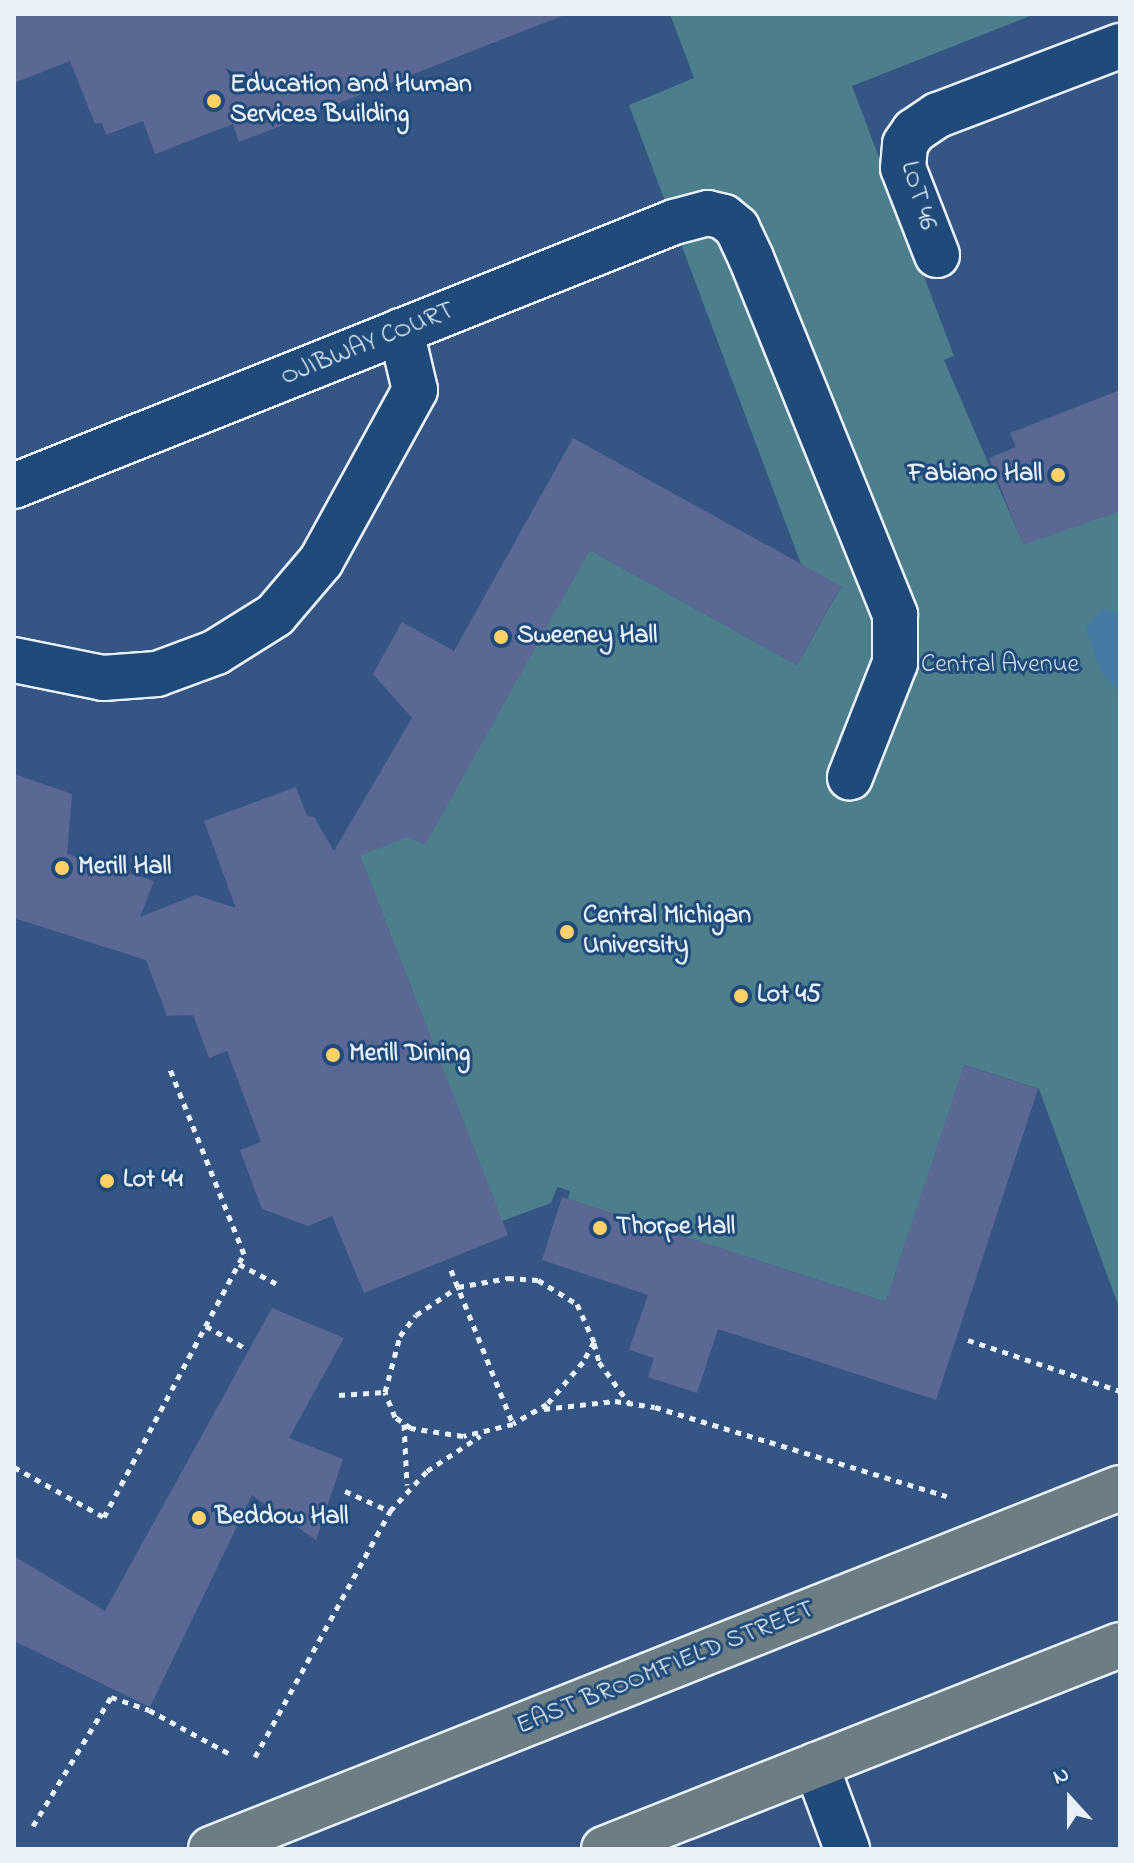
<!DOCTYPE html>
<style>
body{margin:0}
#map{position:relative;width:1134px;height:1863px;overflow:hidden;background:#1f4a7a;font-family:"Indie Flower",sans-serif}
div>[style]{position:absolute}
.built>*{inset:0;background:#355684}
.green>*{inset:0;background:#4c7f8b}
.water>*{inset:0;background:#467aa3}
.building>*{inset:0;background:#5c6894}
.path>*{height:5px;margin-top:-2.5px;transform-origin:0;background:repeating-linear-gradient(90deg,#e8f1f8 0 6px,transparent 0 12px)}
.roads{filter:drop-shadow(2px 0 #e8f1f8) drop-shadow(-2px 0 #e8f1f8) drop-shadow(0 2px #e8f1f8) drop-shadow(0 -2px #e8f1f8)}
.minor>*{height:44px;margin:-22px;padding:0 22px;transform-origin:22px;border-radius:22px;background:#1f4a7a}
.major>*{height:44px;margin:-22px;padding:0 22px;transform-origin:22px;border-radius:22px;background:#6c7e84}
.dots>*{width:22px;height:22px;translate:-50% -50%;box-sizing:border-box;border:4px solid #1f4a7a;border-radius:50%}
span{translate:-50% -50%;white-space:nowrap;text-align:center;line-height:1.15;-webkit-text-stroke:6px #1f4a7a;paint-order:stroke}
.poi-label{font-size:26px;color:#e8f1f8;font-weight:700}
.left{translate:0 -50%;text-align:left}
.right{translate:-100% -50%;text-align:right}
.street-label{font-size:26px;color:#e8f1f8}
.park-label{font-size:26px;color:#d1e0e8}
.frame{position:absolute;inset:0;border:16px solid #e8f1f8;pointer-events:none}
.north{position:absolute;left:1030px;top:1759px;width:80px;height:80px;-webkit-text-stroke:6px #1f4a7a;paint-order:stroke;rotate:339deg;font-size:22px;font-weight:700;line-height:32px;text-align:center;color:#e8f1f8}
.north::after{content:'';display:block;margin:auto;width:28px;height:36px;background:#e8f1f8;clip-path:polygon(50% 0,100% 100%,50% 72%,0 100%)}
</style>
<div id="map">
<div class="built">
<div style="clip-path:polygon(14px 14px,1120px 14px,1120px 1849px,14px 1849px)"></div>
</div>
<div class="green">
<div style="clip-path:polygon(670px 14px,1035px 14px,852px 86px,954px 356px,944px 360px,1023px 544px,1120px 511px,1120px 1310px,1039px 1089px,965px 1065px,886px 1302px,568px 1199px,570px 1191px,557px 1187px,551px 1203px,502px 1221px,360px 856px,590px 550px,797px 665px,841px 587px,801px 564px,629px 105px,694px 78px)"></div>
</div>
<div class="water">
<div style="clip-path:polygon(1102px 609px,1120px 613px,1120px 694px,1100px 670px,1086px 627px)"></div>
</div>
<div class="building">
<div style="clip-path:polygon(14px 14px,562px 14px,562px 16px,239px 142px,233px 124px,155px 154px,143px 121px,106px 135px,102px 123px,95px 124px,70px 61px,14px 83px)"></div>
<div style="clip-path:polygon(1120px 390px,1120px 511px,1023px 545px,989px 458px,1016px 447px,1010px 433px)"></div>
<div style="clip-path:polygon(573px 438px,841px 586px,797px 665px,590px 550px,425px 845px,407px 837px,360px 856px,508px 1235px,364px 1293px,332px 1216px,308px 1226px,262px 1209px,240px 1150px,261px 1142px,227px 1051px,209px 1058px,193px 1015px,167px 1016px,146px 960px,14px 918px,14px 774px,72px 794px,67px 854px,154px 881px,140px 917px,196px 895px,236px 908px,204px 821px,296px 787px,307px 816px,314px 817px,334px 851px,412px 718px,373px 674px,402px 622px,454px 651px)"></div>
<div style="clip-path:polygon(964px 1065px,1038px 1089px,936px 1400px,718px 1329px,697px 1393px,648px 1377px,654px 1358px,629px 1350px,648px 1295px,542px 1260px,562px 1197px,886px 1302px)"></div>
<div style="clip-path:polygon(272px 1308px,344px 1338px,289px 1438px,343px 1459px,316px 1540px,252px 1495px,150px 1707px,14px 1641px,14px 1556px,105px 1611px)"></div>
</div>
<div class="path">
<div style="left:239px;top:1264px;width:43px;rotate:27.8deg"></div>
<div style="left:451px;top:1270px;width:166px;rotate:68.1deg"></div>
<div style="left:508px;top:1278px;width:30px;rotate:4deg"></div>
<div style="left:538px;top:1280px;width:46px;rotate:31.6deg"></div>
<div style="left:577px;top:1304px;width:42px;rotate:65.9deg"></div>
<div style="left:594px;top:1342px;width:23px;rotate:119deg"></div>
<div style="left:583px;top:1362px;width:55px;rotate:130.6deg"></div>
<div style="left:547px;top:1404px;width:39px;rotate:150deg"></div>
<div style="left:513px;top:1424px;width:51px;rotate:166.5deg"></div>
<div style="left:463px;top:1436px;width:53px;rotate:-171.3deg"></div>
<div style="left:411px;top:1428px;width:19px;rotate:-145deg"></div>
<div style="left:395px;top:1417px;width:27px;rotate:-112deg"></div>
<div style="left:385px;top:1392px;width:58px;rotate:-75deg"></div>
<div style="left:400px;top:1336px;width:26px;rotate:-53deg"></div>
<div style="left:416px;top:1315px;width:50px;rotate:-33.7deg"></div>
<div style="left:458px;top:1287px;width:51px;rotate:-10.2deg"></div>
<div style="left:206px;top:1326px;width:45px;rotate:29.4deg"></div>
<div style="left:968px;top:1340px;width:160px;rotate:18.5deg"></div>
<div style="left:594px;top:1343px;width:20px;rotate:75deg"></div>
<div style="left:599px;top:1362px;width:51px;rotate:53.8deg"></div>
<div style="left:339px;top:1395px;width:46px;rotate:-3.7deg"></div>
<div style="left:544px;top:1409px;width:71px;rotate:-6.4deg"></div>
<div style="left:615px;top:1401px;width:40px;rotate:8.5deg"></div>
<div style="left:655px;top:1407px;width:305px;rotate:17deg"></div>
<div style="left:404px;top:1424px;width:61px;rotate:87.2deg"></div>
<div style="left:14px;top:1467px;width:103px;rotate:29.1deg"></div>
<div style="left:104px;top:1517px;width:298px;rotate:-62deg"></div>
<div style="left:244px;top:1254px;width:199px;rotate:-111.8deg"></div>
<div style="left:345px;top:1491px;width:49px;rotate:24deg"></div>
<div style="left:255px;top:1757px;width:281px;rotate:-61.2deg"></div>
<div style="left:390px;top:1511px;width:54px;rotate:-47.2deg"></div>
<div style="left:427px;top:1471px;width:64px;rotate:-33.4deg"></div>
<div style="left:33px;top:1826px;width:151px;rotate:-58.8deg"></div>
<div style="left:111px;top:1697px;width:40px;rotate:18.9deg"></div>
<div style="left:149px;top:1710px;width:94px;rotate:28.5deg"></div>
</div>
<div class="roads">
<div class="minor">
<div style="left:937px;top:255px;width:93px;rotate:-111.3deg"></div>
<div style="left:903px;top:168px;width:24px;rotate:-85deg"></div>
<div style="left:905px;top:144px;width:16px;rotate:-55deg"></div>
<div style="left:914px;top:131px;width:29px;rotate:-34deg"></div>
<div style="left:938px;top:115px;width:195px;rotate:-20.8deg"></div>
<div style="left:14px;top:486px;width:711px;rotate:-21.8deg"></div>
<div style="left:674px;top:222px;width:35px;rotate:-15deg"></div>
<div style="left:708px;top:213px;width:16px;rotate:14deg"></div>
<div style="left:724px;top:217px;width:17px;rotate:40deg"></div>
<div style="left:737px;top:228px;width:33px;rotate:65deg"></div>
<div style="left:751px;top:258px;width:385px;rotate:68deg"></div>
<div style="left:895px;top:615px;width:48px;rotate:90deg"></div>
<div style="left:895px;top:663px;width:123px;rotate:111.5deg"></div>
<div style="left:14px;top:660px;width:91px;rotate:11.4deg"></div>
<div style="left:103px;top:678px;width:54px;rotate:-4.2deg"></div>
<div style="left:157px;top:674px;width:63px;rotate:-20.4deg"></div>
<div style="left:216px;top:652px;width:70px;rotate:-32.1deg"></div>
<div style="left:275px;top:615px;width:71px;rotate:-49.6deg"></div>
<div style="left:321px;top:561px;width:195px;rotate:-61.2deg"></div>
<div style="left:415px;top:390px;width:61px;rotate:-103.3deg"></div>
<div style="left:816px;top:1765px;width:90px;rotate:69.7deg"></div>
</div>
<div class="major">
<div style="left:211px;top:1849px;width:978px;rotate:-21.66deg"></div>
<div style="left:604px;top:1849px;width:555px;rotate:-21.57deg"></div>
</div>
</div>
<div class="dots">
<div style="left:214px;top:101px;background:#ffd166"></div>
<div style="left:1058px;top:475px;background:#ffd166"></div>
<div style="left:501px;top:637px;background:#ffd166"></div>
<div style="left:62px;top:868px;background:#ffd166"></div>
<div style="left:567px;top:932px;background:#ffd166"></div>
<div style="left:741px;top:996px;background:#ffd166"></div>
<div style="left:333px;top:1055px;background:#ffd166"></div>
<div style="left:107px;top:1181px;background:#ffd166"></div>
<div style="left:600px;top:1228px;background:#ffd166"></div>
<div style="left:199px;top:1518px;background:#ffd166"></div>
</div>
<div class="poi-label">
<span class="left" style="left:230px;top:101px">Education and Human<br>Services Building</span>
<span class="right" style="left:1042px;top:475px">Fabiano Hall</span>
<span class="left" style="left:517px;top:637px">Sweeney Hall</span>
<span class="left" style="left:78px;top:868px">Merill Hall</span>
<span class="left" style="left:583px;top:932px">Central Michigan<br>University</span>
<span class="left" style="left:757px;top:996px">Lot 45</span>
<span class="left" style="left:349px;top:1055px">Merill Dining</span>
<span class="left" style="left:123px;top:1181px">Lot 44</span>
<span class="left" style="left:616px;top:1228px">Thorpe Hall</span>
<span class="left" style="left:215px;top:1518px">Beddow Hall</span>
</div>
<div class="street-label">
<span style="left:917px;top:196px;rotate:73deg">LOT 46</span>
<span style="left:368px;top:345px;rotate:-22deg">OJIBWAY COURT</span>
<span style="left:666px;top:1669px;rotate:-22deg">EAST BROOMFIELD STREET</span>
</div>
<div class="park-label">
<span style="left:1000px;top:666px">Central Avenue</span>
</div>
<div class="frame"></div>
<div class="north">N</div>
</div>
